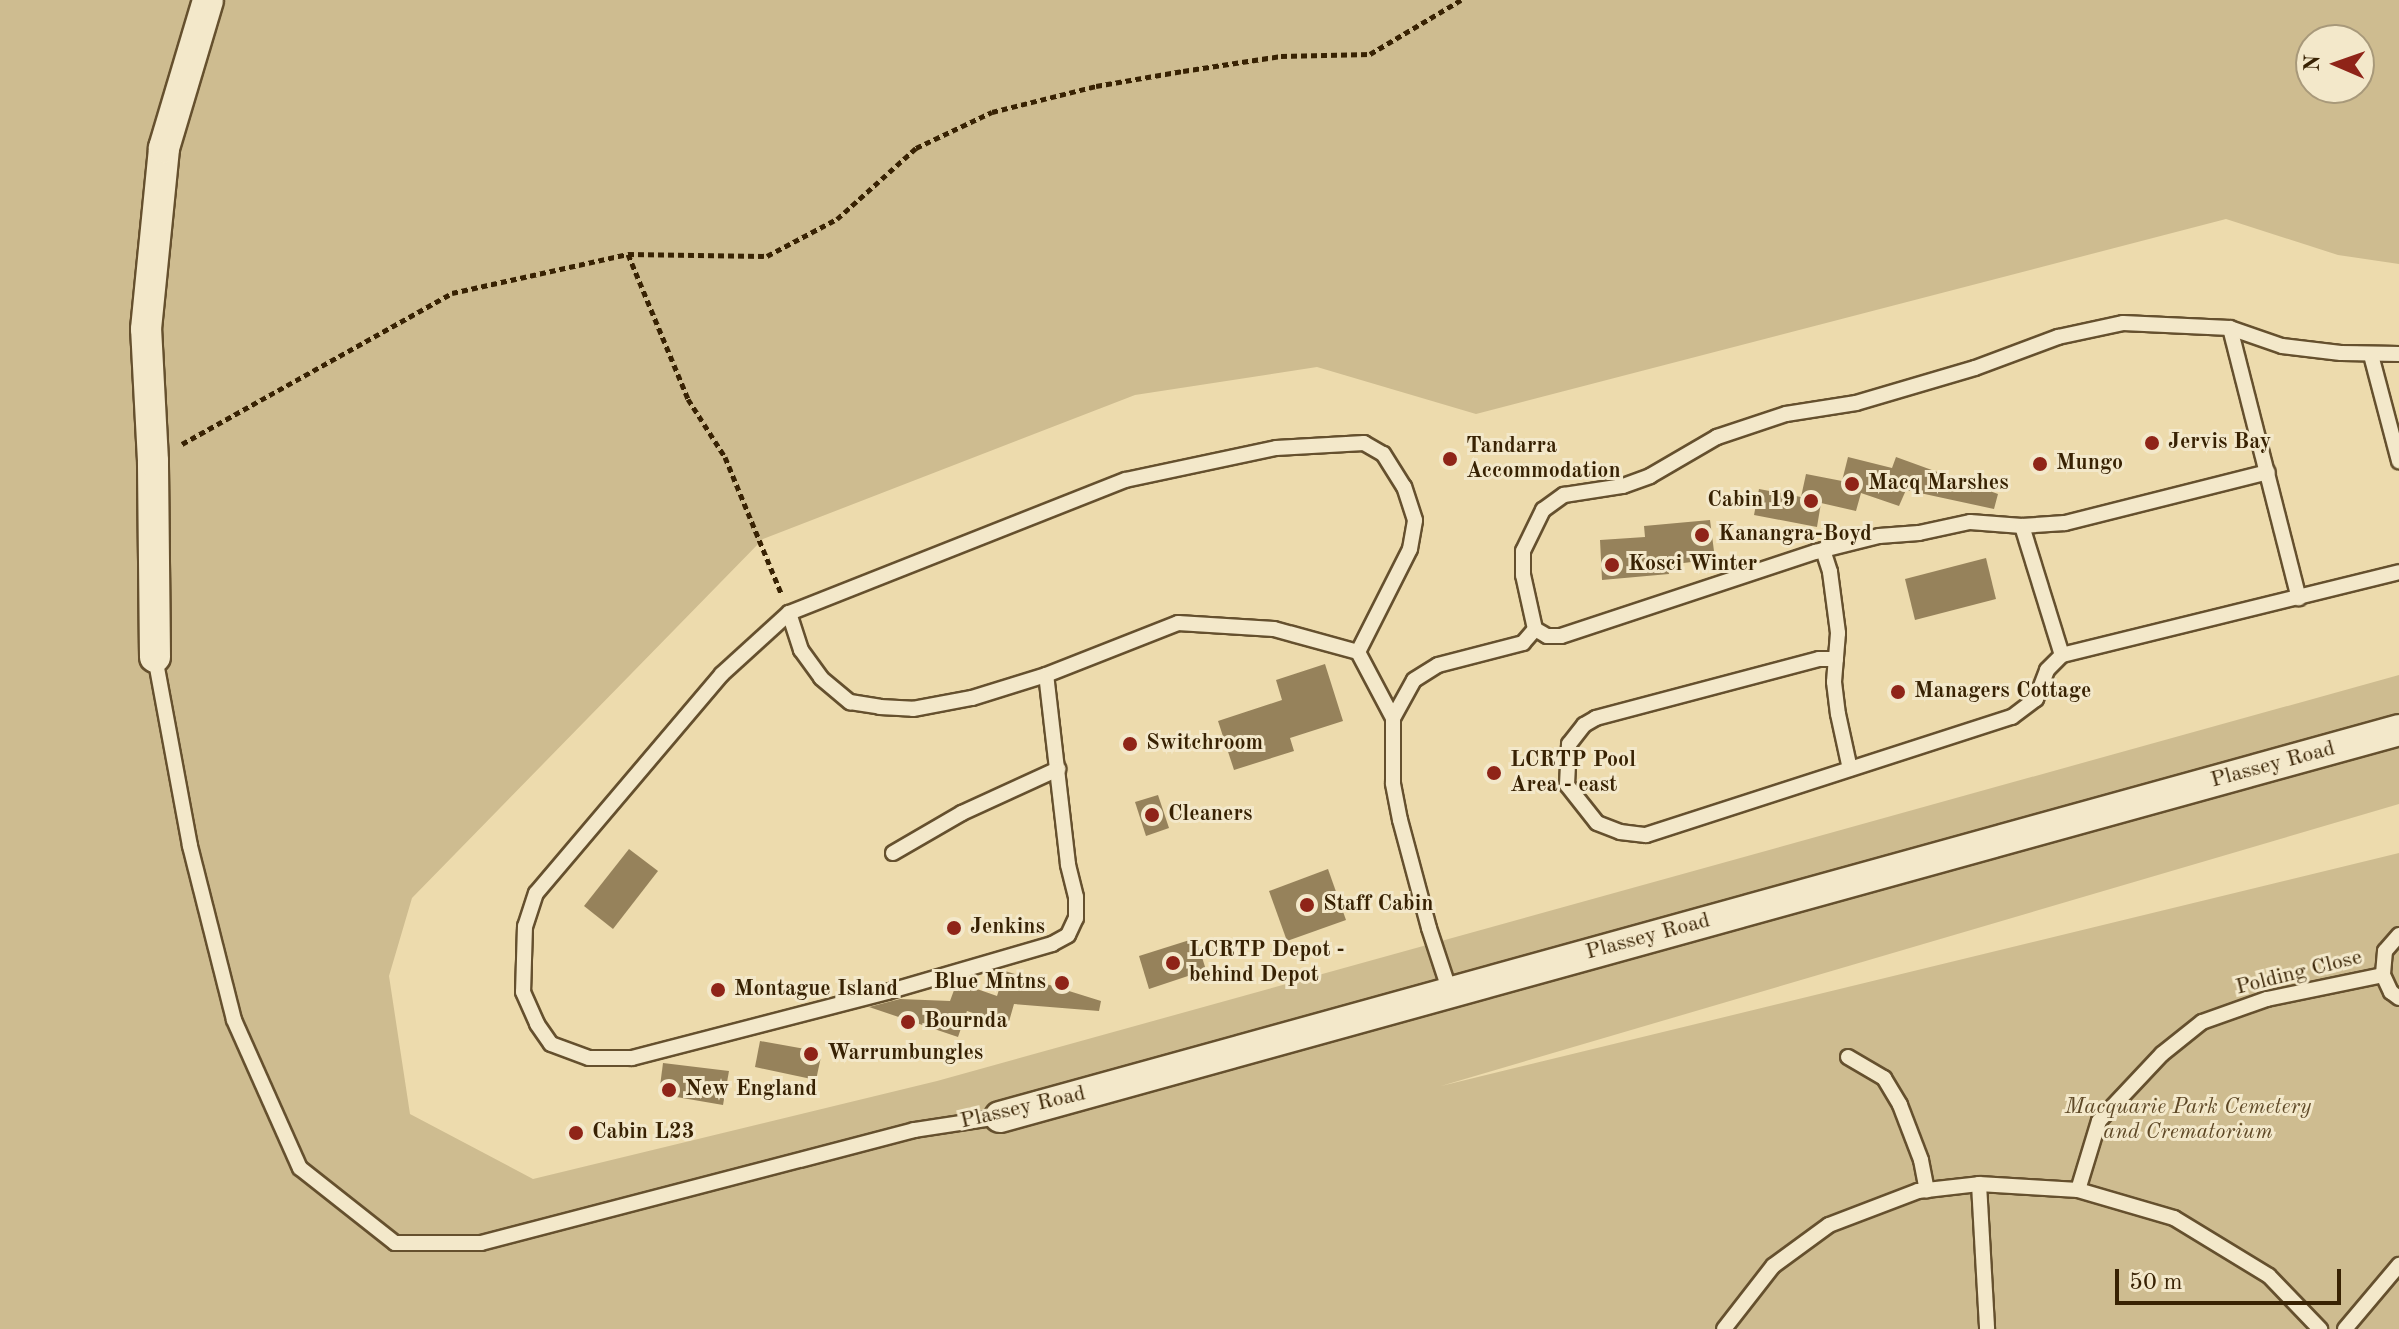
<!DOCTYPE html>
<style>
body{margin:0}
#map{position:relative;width:2399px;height:1329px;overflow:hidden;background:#eddbad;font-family:"Old Standard TT",serif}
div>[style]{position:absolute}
.green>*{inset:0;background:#cebc90}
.building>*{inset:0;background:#96825b}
.path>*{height:5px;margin-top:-2.5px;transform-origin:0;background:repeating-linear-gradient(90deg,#382203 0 6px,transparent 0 10px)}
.roads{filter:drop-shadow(2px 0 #65502e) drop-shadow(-2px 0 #65502e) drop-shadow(0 2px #65502e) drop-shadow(0 -2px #65502e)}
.service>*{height:14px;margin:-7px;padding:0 7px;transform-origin:7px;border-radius:7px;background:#f3e8ca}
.minor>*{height:30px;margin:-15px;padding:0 15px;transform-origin:15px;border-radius:15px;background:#f3e8ca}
.dots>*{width:22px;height:22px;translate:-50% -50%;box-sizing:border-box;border:4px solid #f3e8ca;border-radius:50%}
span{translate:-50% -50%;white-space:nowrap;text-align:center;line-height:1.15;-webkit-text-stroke:6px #f3e8ca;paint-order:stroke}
.poi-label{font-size:22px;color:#382203;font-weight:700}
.left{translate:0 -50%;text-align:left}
.right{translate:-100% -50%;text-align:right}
.street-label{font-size:22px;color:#382203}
.park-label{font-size:22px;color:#5e4826;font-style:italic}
.north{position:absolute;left:2295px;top:24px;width:80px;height:80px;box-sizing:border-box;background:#f3e8ca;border:2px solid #a8997a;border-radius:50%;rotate:272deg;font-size:22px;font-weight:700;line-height:32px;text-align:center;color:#382203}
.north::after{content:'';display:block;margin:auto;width:28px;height:36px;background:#8f2418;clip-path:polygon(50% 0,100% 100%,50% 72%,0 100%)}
.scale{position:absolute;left:2115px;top:1269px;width:226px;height:36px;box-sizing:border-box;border:4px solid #382203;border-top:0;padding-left:10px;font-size:24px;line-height:28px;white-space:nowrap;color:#382203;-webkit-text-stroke:6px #f3e8ca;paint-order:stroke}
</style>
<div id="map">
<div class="green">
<div style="clip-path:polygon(evenodd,0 0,2399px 0,2399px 264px,2338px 255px,2226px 219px,1476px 414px,1317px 367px,1135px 395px,763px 539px,412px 898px,389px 976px,410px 1114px,533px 1179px,937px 1081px,2399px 675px,2399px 804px,1441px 1086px,2399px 853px,2399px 1329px,0 1329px,0 0,2311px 40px,2359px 40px,2359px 88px,2311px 88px,2311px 40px)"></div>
</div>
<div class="building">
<div style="clip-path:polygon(1848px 457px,1892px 468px,1896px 457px,1998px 494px,1994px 509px,1906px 490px,1899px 506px,1861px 493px,1856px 511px,1821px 503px,1817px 527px,1754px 515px,1759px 489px,1801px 497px,1806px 474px,1842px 481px)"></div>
<div style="clip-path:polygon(1710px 520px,1715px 559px,1668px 565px,1669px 574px,1602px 580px,1600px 540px,1645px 537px,1644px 526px)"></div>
<div style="clip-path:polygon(1986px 558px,1996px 599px,1915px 620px,1905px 579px)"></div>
<div style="clip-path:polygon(1325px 664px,1343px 721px,1290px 738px,1294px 751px,1234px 770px,1218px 721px,1282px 700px,1276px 680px)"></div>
<div style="clip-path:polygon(1158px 795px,1169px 828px,1146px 836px,1135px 802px)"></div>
<div style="clip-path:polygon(629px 849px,658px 871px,613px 929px,584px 906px)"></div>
<div style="clip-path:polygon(1328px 869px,1346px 920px,1287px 941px,1269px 891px)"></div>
<div style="clip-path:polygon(1196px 938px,1206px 970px,1149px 989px,1139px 956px)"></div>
<div style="clip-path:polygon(1005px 971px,1101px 1001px,1099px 1011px,1014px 1004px,1008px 1025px,967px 1011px,958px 1037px,869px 1007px,900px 999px,950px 1001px,957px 982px,997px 996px)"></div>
<div style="clip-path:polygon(760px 1041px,822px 1052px,816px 1080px,755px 1067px)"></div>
<div style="clip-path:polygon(663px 1063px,729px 1071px,723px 1105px,659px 1094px)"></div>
</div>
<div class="path">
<div style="left:628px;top:254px;width:157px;rotate:67.5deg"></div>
<div style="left:688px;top:399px;width:69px;rotate:57.5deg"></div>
<div style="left:725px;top:457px;width:149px;rotate:67.6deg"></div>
<div style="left:182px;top:444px;width:309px;rotate:-29.2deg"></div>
<div style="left:452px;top:293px;width:180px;rotate:-12.5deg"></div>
<div style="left:628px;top:254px;width:139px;rotate:0.8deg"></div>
<div style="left:767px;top:256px;width:79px;rotate:-27.9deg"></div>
<div style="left:837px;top:219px;width:106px;rotate:-41.9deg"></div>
<div style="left:916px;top:148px;width:84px;rotate:-25.3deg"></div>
<div style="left:992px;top:112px;width:107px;rotate:-14deg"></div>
<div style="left:1096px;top:86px;width:88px;rotate:-9.8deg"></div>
<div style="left:1183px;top:71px;width:99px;rotate:-8.7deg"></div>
<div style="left:1281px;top:56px;width:89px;rotate:-1.3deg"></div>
<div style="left:1370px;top:54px;width:106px;rotate:-30.7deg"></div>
</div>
<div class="roads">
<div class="service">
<div style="left:2230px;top:328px;width:279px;rotate:75.7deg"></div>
<div style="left:2371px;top:355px;width:110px;rotate:75.2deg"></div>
<div style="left:2022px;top:526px;width:135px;rotate:72.8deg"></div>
<div style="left:1823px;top:550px;width:23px;rotate:72deg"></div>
<div style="left:1830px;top:572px;width:62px;rotate:82.5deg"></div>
<div style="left:1838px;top:633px;width:49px;rotate:94.7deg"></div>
<div style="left:1834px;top:682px;width:32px;rotate:83deg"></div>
<div style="left:1838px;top:714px;width:56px;rotate:77.7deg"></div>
<div style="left:789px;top:613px;width:91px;rotate:137.7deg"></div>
<div style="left:722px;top:674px;width:287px;rotate:130.3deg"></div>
<div style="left:536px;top:893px;width:35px;rotate:108deg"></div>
<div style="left:525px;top:926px;width:66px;rotate:91.7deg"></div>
<div style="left:523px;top:992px;width:35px;rotate:66deg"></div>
<div style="left:537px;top:1024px;width:24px;rotate:55deg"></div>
<div style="left:551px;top:1044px;width:40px;rotate:20.2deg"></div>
<div style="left:589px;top:1058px;width:43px"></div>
<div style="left:632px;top:1058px;width:263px;rotate:-14.5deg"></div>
<div style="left:887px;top:992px;width:172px;rotate:-16.2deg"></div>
<div style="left:1052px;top:944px;width:18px;rotate:-29deg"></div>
<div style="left:1068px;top:935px;width:19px;rotate:-65deg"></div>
<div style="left:1076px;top:918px;width:21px;rotate:-90deg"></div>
<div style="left:1076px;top:897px;width:34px;rotate:-104deg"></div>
<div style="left:1068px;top:864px;width:190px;rotate:-96.6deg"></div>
<div style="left:1535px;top:629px;width:14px;rotate:30deg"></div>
<div style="left:1547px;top:636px;width:14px"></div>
<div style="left:1561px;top:636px;width:268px;rotate:-18.3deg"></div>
<div style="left:1815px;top:552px;width:66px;rotate:-14deg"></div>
<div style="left:1879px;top:536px;width:40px;rotate:-4.3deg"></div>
<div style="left:1919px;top:533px;width:52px;rotate:-12.2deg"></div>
<div style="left:1970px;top:522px;width:52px;rotate:4.4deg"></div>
<div style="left:2022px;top:526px;width:43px;rotate:-4deg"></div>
<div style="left:2065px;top:523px;width:209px;rotate:-14.1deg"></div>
<div style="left:1358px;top:652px;width:115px;rotate:-63.2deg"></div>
<div style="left:1410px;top:549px;width:29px;rotate:-80deg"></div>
<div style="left:1415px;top:520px;width:35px;rotate:-108deg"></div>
<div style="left:1404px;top:487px;width:39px;rotate:-122deg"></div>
<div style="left:1383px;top:454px;width:22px;rotate:-150deg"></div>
<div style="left:1364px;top:443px;width:88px;rotate:176.7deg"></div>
<div style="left:1276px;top:448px;width:154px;rotate:168deg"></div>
<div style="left:1125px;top:480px;width:361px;rotate:158.4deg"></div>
<div style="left:789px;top:613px;width:39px;rotate:72deg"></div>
<div style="left:801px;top:650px;width:34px;rotate:54deg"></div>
<div style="left:821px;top:678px;width:38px;rotate:40deg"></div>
<div style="left:850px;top:702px;width:30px;rotate:9deg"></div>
<div style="left:880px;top:707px;width:33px;rotate:3deg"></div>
<div style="left:913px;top:709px;width:60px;rotate:-10.6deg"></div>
<div style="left:972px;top:698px;width:77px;rotate:-17.3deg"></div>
<div style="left:1046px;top:675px;width:142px;rotate:-21.5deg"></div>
<div style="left:1178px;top:623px;width:96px;rotate:3.6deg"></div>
<div style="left:1274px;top:629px;width:87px;rotate:15.3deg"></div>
<div style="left:1358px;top:652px;width:75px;rotate:62.1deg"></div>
<div style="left:155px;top:657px;width:192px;rotate:79.5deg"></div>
<div style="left:190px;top:846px;width:179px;rotate:75.8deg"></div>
<div style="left:234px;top:1020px;width:162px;rotate:66deg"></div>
<div style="left:300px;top:1168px;width:121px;rotate:38.3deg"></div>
<div style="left:395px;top:1243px;width:86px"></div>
<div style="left:481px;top:1243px;width:448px;rotate:-14.6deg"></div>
<div style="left:914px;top:1130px;width:87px;rotate:-8.6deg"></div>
<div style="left:1836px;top:659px;width:17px;rotate:180deg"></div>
<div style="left:1819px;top:659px;width:231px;rotate:165.2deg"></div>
<div style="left:1596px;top:718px;width:14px;rotate:150deg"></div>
<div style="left:1584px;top:725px;width:24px;rotate:128deg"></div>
<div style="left:1569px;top:744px;width:41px;rotate:92.8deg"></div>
<div style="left:1567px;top:785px;width:48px;rotate:51.7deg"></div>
<div style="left:1597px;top:823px;width:25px;rotate:21deg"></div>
<div style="left:1620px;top:832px;width:26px;rotate:7deg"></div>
<div style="left:1646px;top:835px;width:385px;rotate:-17.9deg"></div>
<div style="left:2012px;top:717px;width:30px;rotate:-37deg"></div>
<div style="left:2036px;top:699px;width:31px;rotate:-69deg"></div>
<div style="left:2047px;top:670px;width:21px;rotate:-45deg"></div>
<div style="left:2062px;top:655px;width:347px;rotate:-13.8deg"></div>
<div style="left:893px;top:853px;width:80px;rotate:-30.1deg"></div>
<div style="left:962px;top:813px;width:106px;rotate:-24.6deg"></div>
<div style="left:2399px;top:935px;width:21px;rotate:131deg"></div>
<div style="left:2385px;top:951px;width:24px;rotate:95deg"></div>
<div style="left:2383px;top:975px;width:19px;rotate:65deg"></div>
<div style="left:2391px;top:992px;width:10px;rotate:37deg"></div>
<div style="left:1450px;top:992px;width:67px;rotate:-108.2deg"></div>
<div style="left:1429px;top:928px;width:112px;rotate:-105deg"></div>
<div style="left:1400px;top:820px;width:38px;rotate:-101deg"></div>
<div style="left:1393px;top:783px;width:65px;rotate:-90deg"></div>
<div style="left:1393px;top:718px;width:43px;rotate:-61.1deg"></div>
<div style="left:1414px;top:680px;width:28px;rotate:-32deg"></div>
<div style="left:1438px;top:665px;width:88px;rotate:-14.5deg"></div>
<div style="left:1523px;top:643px;width:18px;rotate:-49deg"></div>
<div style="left:1535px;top:629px;width:55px;rotate:-102.5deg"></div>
<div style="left:1523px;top:575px;width:24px;rotate:-90deg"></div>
<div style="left:1523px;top:551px;width:46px;rotate:-64deg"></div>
<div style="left:1543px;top:510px;width:26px;rotate:-36deg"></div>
<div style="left:1564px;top:495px;width:60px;rotate:-8.7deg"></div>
<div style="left:1623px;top:486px;width:29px;rotate:-20deg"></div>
<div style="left:1650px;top:476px;width:78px;rotate:-30.2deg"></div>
<div style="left:1717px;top:437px;width:73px;rotate:-18.4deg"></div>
<div style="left:1786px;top:414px;width:71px;rotate:-8.9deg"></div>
<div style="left:1856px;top:403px;width:124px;rotate:-16.4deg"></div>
<div style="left:1975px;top:368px;width:89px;rotate:-20.5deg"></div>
<div style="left:2058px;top:337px;width:66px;rotate:-12.2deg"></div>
<div style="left:2123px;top:323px;width:107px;rotate:2.7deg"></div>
<div style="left:2230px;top:328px;width:55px;rotate:19.1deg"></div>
<div style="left:2282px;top:346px;width:59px;rotate:6.8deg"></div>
<div style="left:2341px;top:353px;width:58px;rotate:1deg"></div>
<div style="left:1848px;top:1057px;width:42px;rotate:30.3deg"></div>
<div style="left:1884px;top:1078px;width:31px;rotate:59deg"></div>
<div style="left:1900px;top:1105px;width:59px;rotate:69.1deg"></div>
<div style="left:1921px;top:1160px;width:31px;rotate:79deg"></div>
<div style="left:1979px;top:1184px;width:145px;rotate:86.8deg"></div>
<div style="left:2078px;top:1190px;width:72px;rotate:-73.1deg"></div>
<div style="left:2099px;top:1121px;width:92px;rotate:-46.8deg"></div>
<div style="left:2162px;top:1054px;width:51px;rotate:-38.7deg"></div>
<div style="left:2202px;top:1022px;width:69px;rotate:-19.5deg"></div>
<div style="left:2267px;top:999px;width:118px;rotate:-11.7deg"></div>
<div style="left:1724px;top:1329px;width:80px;rotate:-52.1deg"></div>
<div style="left:1773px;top:1266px;width:69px;rotate:-36.2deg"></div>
<div style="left:1829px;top:1225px;width:95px;rotate:-20.9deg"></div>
<div style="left:1918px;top:1191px;width:61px;rotate:-6.5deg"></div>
<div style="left:1979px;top:1184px;width:99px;rotate:3.5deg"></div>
<div style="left:2078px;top:1190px;width:100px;rotate:16.3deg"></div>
<div style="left:2174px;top:1218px;width:111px;rotate:31.4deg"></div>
<div style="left:2269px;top:1276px;width:74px;rotate:46.1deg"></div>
<div style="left:2345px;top:1329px;width:84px;rotate:-49.8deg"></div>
</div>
<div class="minor">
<div style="left:155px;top:657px;width:196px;rotate:-90.6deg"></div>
<div style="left:153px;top:461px;width:132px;rotate:-93deg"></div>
<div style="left:146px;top:329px;width:182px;rotate:-84.3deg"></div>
<div style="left:164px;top:148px;width:154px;rotate:-73.4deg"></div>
<div style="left:1000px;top:1117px;width:1452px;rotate:-15.46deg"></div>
</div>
</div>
<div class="dots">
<div style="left:2152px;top:443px;background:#8f2418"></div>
<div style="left:1450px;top:459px;background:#8f2418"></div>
<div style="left:2040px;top:464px;background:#8f2418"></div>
<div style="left:1852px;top:484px;background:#8f2418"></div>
<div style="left:1811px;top:501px;background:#8f2418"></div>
<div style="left:1702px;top:535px;background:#8f2418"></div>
<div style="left:1612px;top:565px;background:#8f2418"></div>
<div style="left:1898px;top:692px;background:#8f2418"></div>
<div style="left:1130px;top:744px;background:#8f2418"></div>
<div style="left:1494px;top:773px;background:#8f2418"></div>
<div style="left:1152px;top:815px;background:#8f2418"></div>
<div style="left:1307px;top:905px;background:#8f2418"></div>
<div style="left:954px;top:928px;background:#8f2418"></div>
<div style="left:1173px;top:963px;background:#8f2418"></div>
<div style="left:1062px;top:983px;background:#8f2418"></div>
<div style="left:718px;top:990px;background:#8f2418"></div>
<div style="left:908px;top:1022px;background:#8f2418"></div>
<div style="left:811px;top:1054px;background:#8f2418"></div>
<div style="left:669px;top:1090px;background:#8f2418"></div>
<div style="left:576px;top:1133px;background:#8f2418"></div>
</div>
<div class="poi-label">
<span class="left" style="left:2168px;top:443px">Jervis Bay</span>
<span class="left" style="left:1466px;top:459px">Tandarra<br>Accommodation</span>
<span class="left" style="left:2056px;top:464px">Mungo</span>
<span class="left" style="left:1868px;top:484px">Macq Marshes</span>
<span class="right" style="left:1795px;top:501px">Cabin 19</span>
<span class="left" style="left:1718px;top:535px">Kanangra-Boyd</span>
<span class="left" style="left:1628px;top:565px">Kosci Winter</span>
<span class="left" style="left:1914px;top:692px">Managers Cottage</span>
<span class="left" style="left:1146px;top:744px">Switchroom</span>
<span class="left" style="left:1510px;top:773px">LCRTP Pool<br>Area - east</span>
<span class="left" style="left:1168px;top:815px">Cleaners</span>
<span class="left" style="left:1323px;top:905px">Staff Cabin</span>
<span class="left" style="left:970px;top:928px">Jenkins</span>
<span class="left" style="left:1189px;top:963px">LCRTP Depot -<br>behind Depot</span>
<span class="right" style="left:1046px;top:983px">Blue Mntns</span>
<span class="left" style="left:734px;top:990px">Montague Island</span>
<span class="left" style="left:924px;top:1022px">Bournda</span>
<span class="left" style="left:827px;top:1054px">Warrumbungles</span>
<span class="left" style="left:685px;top:1090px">New England</span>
<span class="left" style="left:592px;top:1133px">Cabin L23</span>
</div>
<div class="street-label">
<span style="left:2273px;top:765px;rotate:-15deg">Plassey Road</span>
<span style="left:1648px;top:937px;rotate:-15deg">Plassey Road</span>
<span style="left:2299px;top:973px;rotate:-14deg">Polding Close</span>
<span style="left:1023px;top:1108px;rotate:-13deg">Plassey Road</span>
</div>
<div class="park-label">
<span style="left:2188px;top:1120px">Macquarie Park Cemetery<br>and Crematorium</span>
</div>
<div class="north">N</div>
<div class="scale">50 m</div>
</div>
